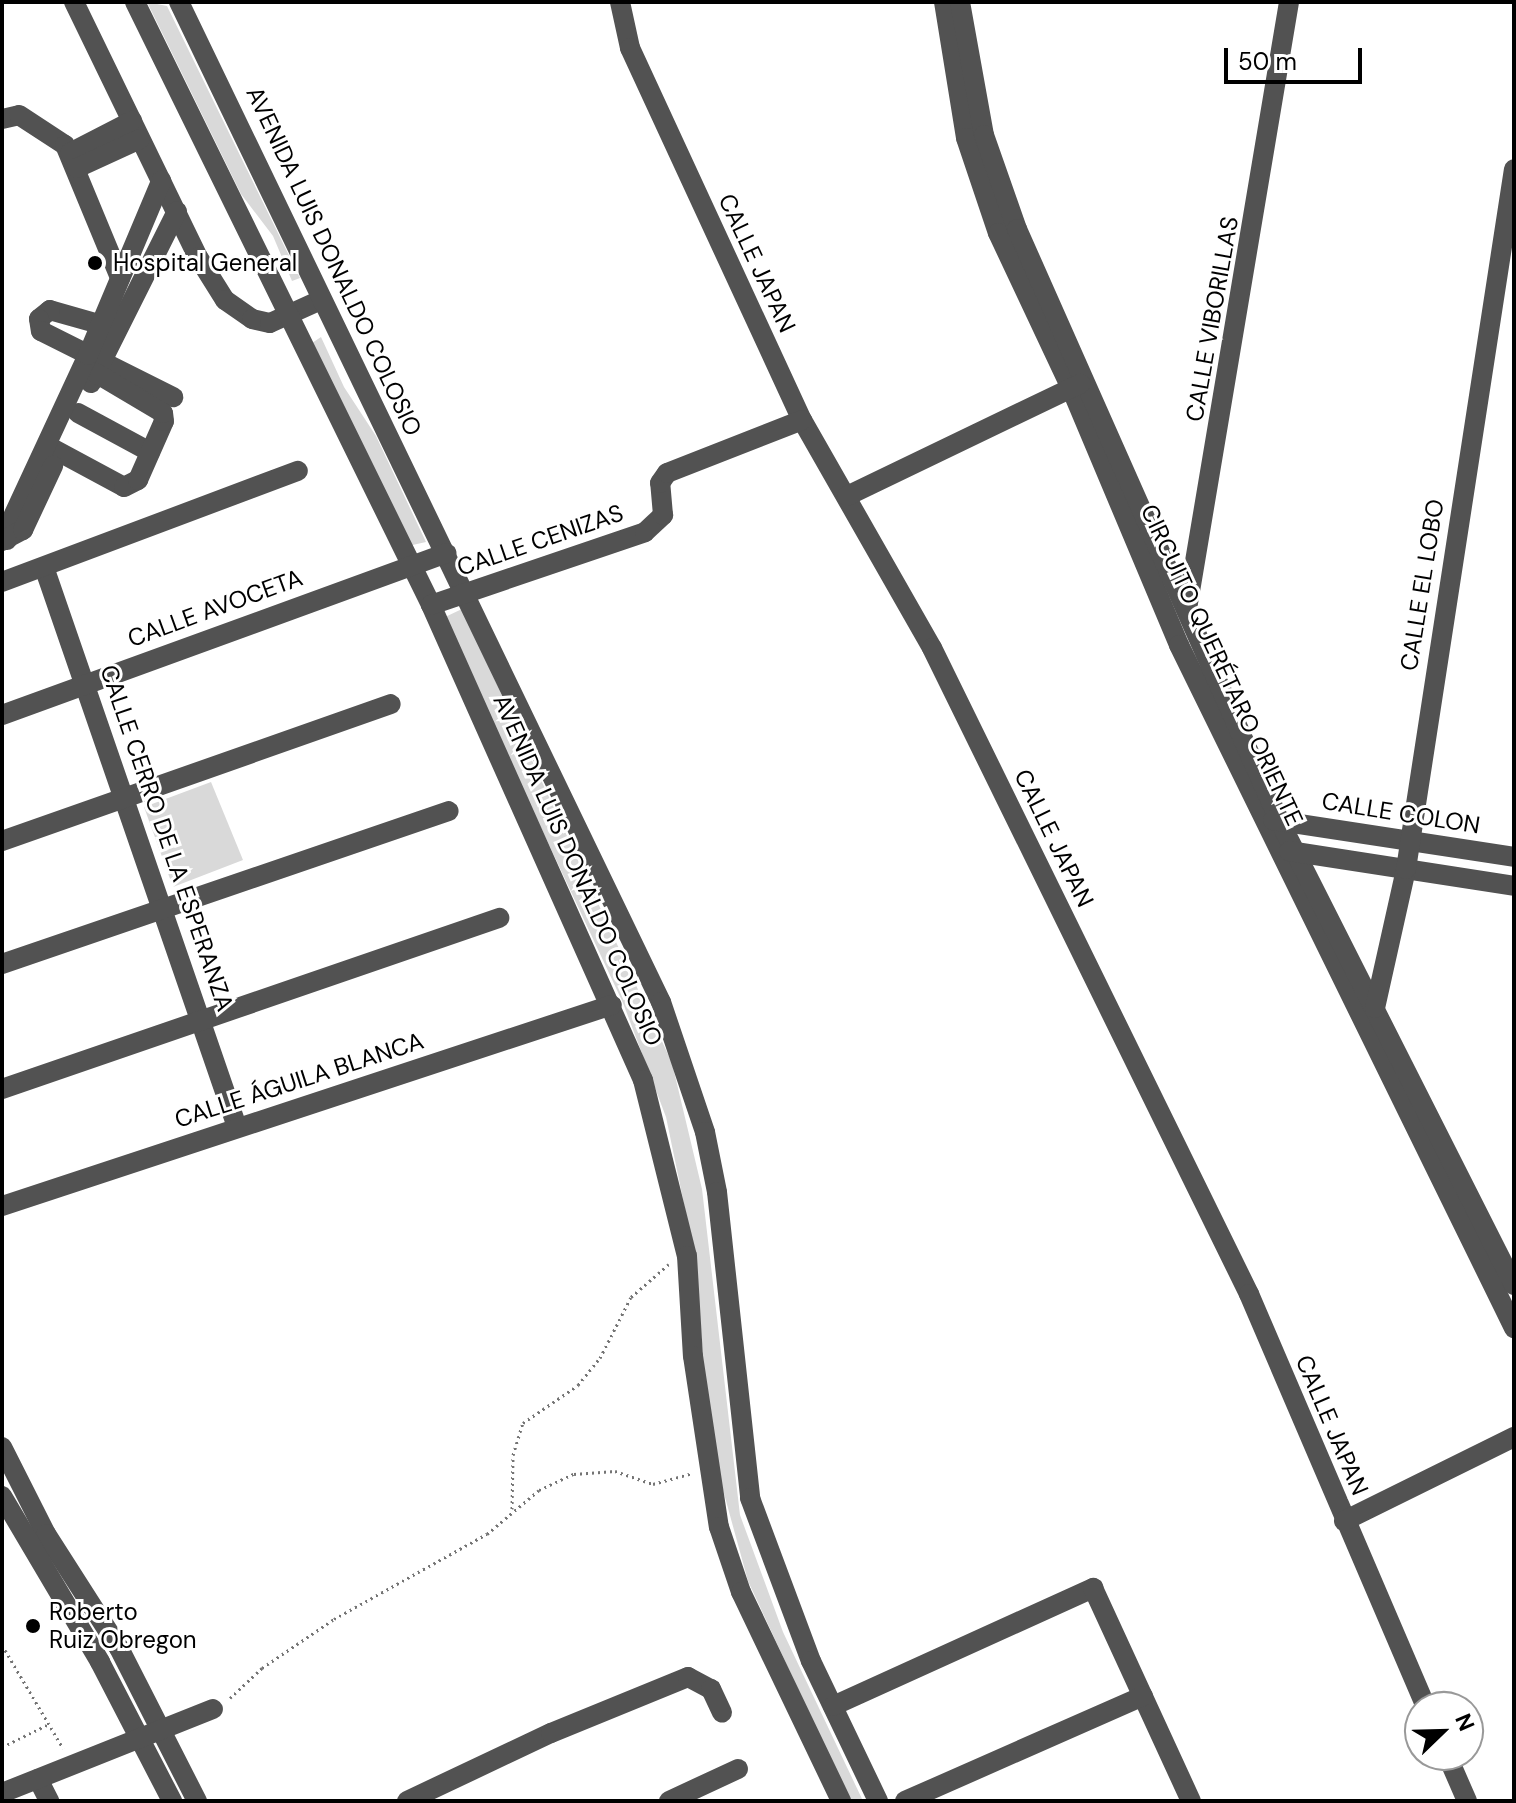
<!DOCTYPE html>
<meta charset="utf-8">
<style>
body{margin:0}
#map{position:relative;width:1516px;height:1803px;overflow:hidden;background:#fff;font-family:"DM Sans",sans-serif}
div>[style]{position:absolute}
.green>*{inset:0;background:#d9d9d9}
.path>*{height:3px;margin-top:-1.5px;transform-origin:0;background:repeating-linear-gradient(90deg,#747474 0 2px,transparent 0 6px)}
.minor>*{height:20px;margin:-10px;padding:0 10px;transform-origin:10px;border-radius:10px;background:#525252}
.dots>*{width:22px;height:22px;translate:-50% -50%;box-sizing:border-box;border:4px solid #fff;border-radius:50%}
span{translate:-50% -50%;white-space:nowrap;text-align:center;line-height:1.15;-webkit-text-stroke:6px #fff;paint-order:stroke}
.street-label{font-size:24px;color:#000}
.poi-label{font-size:24px;color:#000}
.left{translate:0 -50%;text-align:left}
.frame{position:absolute;inset:0;border:4px solid #000;pointer-events:none}
.north{position:absolute;left:1404px;top:1691px;width:80px;height:80px;box-sizing:border-box;background:#fff;border:2px solid #999;border-radius:50%;rotate:67deg;font-size:22px;font-weight:700;line-height:32px;text-align:center;color:#000}
.north::after{content:'';display:block;margin:auto;width:28px;height:36px;background:#000;clip-path:polygon(50% 0,100% 100%,50% 72%,0 100%)}
.scale{position:absolute;left:1224px;top:48px;width:138px;height:36px;box-sizing:border-box;border:4px solid #000;border-top:0;padding-left:10px;font-size:24px;line-height:28px;white-space:nowrap;color:#000;-webkit-text-stroke:6px #fff;paint-order:stroke}
</style>
<div id="map">
<div class="green">
<div style="clip-path:polygon(147px 2px,167px 6px,300px 278px,292px 281px,273px 236px,241px 194px)"></div>
<div style="clip-path:polygon(321px 337px,344px 387px,376px 436px,426px 542px,408px 546px,312px 343px)"></div>
<div style="clip-path:polygon(462px 609px,672px 1063px,702px 1189px,740px 1515px,783px 1632px,863px 1801px,850px 1801px,748px 1581px,709px 1439px,696px 1262px,666px 1117px,623px 1003px,443px 618px)"></div>
<div style="clip-path:polygon(211px 782px,243px 860px,173px 887px,144px 807px)"></div>
</div>
<div class="path">
<div style="left:512px;top:1509px;width:54px;rotate:-88.9deg"></div>
<div style="left:513px;top:1455px;width:34px;rotate:-73deg"></div>
<div style="left:523px;top:1423px;width:67px;rotate:-34.6deg"></div>
<div style="left:578px;top:1385px;width:35px;rotate:-51deg"></div>
<div style="left:600px;top:1358px;width:68px;rotate:-63.1deg"></div>
<div style="left:631px;top:1297px;width:50px;rotate:-41deg"></div>
<div style="left:2px;top:1645px;width:120px;rotate:59.4deg"></div>
<div style="left:230px;top:1698px;width:44px;rotate:-43.2deg"></div>
<div style="left:262px;top:1668px;width:87px;rotate:-34.2deg"></div>
<div style="left:334px;top:1619px;width:175px;rotate:-29.1deg"></div>
<div style="left:487px;top:1534px;width:68px;rotate:-40.2deg"></div>
<div style="left:539px;top:1490px;width:38px;rotate:-25deg"></div>
<div style="left:574px;top:1474px;width:41px;rotate:-4.2deg"></div>
<div style="left:615px;top:1471px;width:40px;rotate:18.9deg"></div>
<div style="left:653px;top:1484px;width:41px;rotate:-15.4deg"></div>
<div style="left:2px;top:1747px;width:52px;rotate:-26.1deg"></div>
</div>
<div class="minor">
<div style="left:74px;top:2px;width:284px;rotate:64.1deg"></div>
<div style="left:198px;top:257px;width:51px;rotate:57.9deg"></div>
<div style="left:225px;top:300px;width:33px;rotate:35deg"></div>
<div style="left:252px;top:319px;width:18px;rotate:13deg"></div>
<div style="left:270px;top:323px;width:56px;rotate:-24.3deg"></div>
<div style="left:135px;top:2px;width:672px;rotate:63.85deg"></div>
<div style="left:431px;top:605px;width:520px;rotate:65.95deg"></div>
<div style="left:643px;top:1080px;width:181px;rotate:76deg"></div>
<div style="left:687px;top:1256px;width:100px;rotate:86.6deg"></div>
<div style="left:693px;top:1356px;width:173px;rotate:81.4deg"></div>
<div style="left:719px;top:1527px;width:69px;rotate:71.3deg"></div>
<div style="left:741px;top:1592px;width:232px;rotate:64.4deg"></div>
<div style="left:179px;top:2px;width:1110px;rotate:64.27deg"></div>
<div style="left:661px;top:1002px;width:137px;rotate:71.3deg"></div>
<div style="left:705px;top:1132px;width:61px;rotate:78.7deg"></div>
<div style="left:717px;top:1192px;width:308px;rotate:83.8deg"></div>
<div style="left:750px;top:1498px;width:174px;rotate:69.5deg"></div>
<div style="left:811px;top:1661px;width:155px;rotate:64.4deg"></div>
<div style="left:620px;top:2px;width:47px;rotate:77.7deg"></div>
<div style="left:630px;top:48px;width:410px;rotate:65.2deg"></div>
<div style="left:802px;top:420px;width:262px;rotate:60.3deg"></div>
<div style="left:932px;top:648px;width:720px;rotate:63.86deg"></div>
<div style="left:1249px;top:1294px;width:449px;rotate:66.8deg"></div>
<div style="left:944px;top:2px;width:138px;rotate:80.8deg"></div>
<div style="left:966px;top:138px;width:100px;rotate:71.4deg"></div>
<div style="left:998px;top:233px;width:171px;rotate:64.8deg"></div>
<div style="left:1071px;top:388px;width:279px;rotate:67.2deg"></div>
<div style="left:1179px;top:645px;width:761px;rotate:63.87deg"></div>
<div style="left:960px;top:2px;width:135px;rotate:79.8deg"></div>
<div style="left:984px;top:135px;width:100px;rotate:70.7deg"></div>
<div style="left:1017px;top:229px;width:646px;rotate:66.09deg"></div>
<div style="left:1279px;top:820px;width:521px;rotate:63.19deg"></div>
<div style="left:2px;top:119px;width:17px;rotate:-13deg"></div>
<div style="left:19px;top:115px;width:55px;rotate:33.1deg"></div>
<div style="left:65px;top:145px;width:144px;rotate:67.5deg"></div>
<div style="left:70px;top:153px;width:70px;rotate:-27.3deg"></div>
<div style="left:77px;top:168px;width:69px;rotate:-24.7deg"></div>
<div style="left:99px;top:324px;width:51px;rotate:-164.1deg"></div>
<div style="left:50px;top:310px;width:14px;rotate:141deg"></div>
<div style="left:39px;top:319px;width:12px;rotate:81deg"></div>
<div style="left:41px;top:331px;width:148px;rotate:26.6deg"></div>
<div style="left:91px;top:383px;width:192px;rotate:-63.4deg"></div>
<div style="left:78px;top:413px;width:82px;rotate:28.4deg"></div>
<div style="left:48px;top:446px;width:86px;rotate:28.3deg"></div>
<div style="left:124px;top:487px;width:16px;rotate:-27deg"></div>
<div style="left:138px;top:480px;width:64px;rotate:-66.2deg"></div>
<div style="left:164px;top:421px;width:8px;rotate:-97deg"></div>
<div style="left:163px;top:413px;width:78px;rotate:-149.2deg"></div>
<div style="left:847px;top:496px;width:259px;rotate:-25.7deg"></div>
<div style="left:7px;top:540px;width:15px;rotate:-82deg"></div>
<div style="left:9px;top:525px;width:187px;rotate:-65.1deg"></div>
<div style="left:88px;top:355px;width:189px;rotate:-67.2deg"></div>
<div style="left:2px;top:541px;width:24px;rotate:-28deg"></div>
<div style="left:23px;top:530px;width:71px;rotate:-64.9deg"></div>
<div style="left:44px;top:567px;width:592px;rotate:70.98deg"></div>
<div style="left:2px;top:582px;width:316px;rotate:-20.6deg"></div>
<div style="left:431px;top:605px;width:226px;rotate:-18.8deg"></div>
<div style="left:645px;top:532px;width:25px;rotate:-43deg"></div>
<div style="left:663px;top:515px;width:32px;rotate:-95deg"></div>
<div style="left:660px;top:483px;width:12px;rotate:-55deg"></div>
<div style="left:667px;top:473px;width:145px;rotate:-21.4deg"></div>
<div style="left:1187px;top:609px;width:616px;rotate:-80.46deg"></div>
<div style="left:2px;top:715px;width:473px;rotate:-20deg"></div>
<div style="left:1273px;top:820px;width:244px;rotate:8.7deg"></div>
<div style="left:2px;top:841px;width:412px;rotate:-19.4deg"></div>
<div style="left:1289px;top:851px;width:228px;rotate:8.8deg"></div>
<div style="left:2px;top:964px;width:472px;rotate:-18.9deg"></div>
<div style="left:1375px;top:1008px;width:142px;rotate:-77.4deg"></div>
<div style="left:1406px;top:869px;width:708px;rotate:-81.23deg"></div>
<div style="left:2px;top:1089px;width:526px;rotate:-18.99deg"></div>
<div style="left:2px;top:1206px;width:642px;rotate:-18.24deg"></div>
<div style="left:2px;top:1447px;width:97px;rotate:63.2deg"></div>
<div style="left:46px;top:1534px;width:135px;rotate:57.4deg"></div>
<div style="left:119px;top:1648px;width:172px;rotate:63deg"></div>
<div style="left:2px;top:1496px;width:193px;rotate:59.4deg"></div>
<div style="left:100px;top:1662px;width:157px;rotate:62.6deg"></div>
<div style="left:1344px;top:1521px;width:190px;rotate:-26.3deg"></div>
<div style="left:833px;top:1706px;width:286px;rotate:-24.4deg"></div>
<div style="left:1093px;top:1588px;width:234px;rotate:65.3deg"></div>
<div style="left:1447px;top:1755px;width:50px;rotate:66.5deg"></div>
<div style="left:38px;top:1779px;width:25px;rotate:63deg"></div>
<div style="left:2px;top:1793px;width:227px;rotate:-21.7deg"></div>
<div style="left:407px;top:1801px;width:159px;rotate:-25.3deg"></div>
<div style="left:551px;top:1733px;width:148px;rotate:-22.2deg"></div>
<div style="left:688px;top:1677px;width:26px;rotate:28deg"></div>
<div style="left:711px;top:1689px;width:26px;rotate:65deg"></div>
<div style="left:669px;top:1801px;width:76px;rotate:-24.9deg"></div>
<div style="left:905px;top:1801px;width:260px;rotate:-23.8deg"></div>
</div>
<div class="dots">
<div style="left:95px;top:263px;background:#000"></div>
<div style="left:33px;top:1626px;background:#000"></div>
</div>
<div class="street-label">
<span style="left:334px;top:261px;rotate:65deg">AVENIDA LUIS DONALDO COLOSIO</span>
<span style="left:757px;top:263px;rotate:65deg">CALLE JAPAN</span>
<span style="left:1212px;top:319px;rotate:-80deg">CALLE VIBORILLAS</span>
<span style="left:540px;top:540px;rotate:-19deg">CALLE CENIZAS</span>
<span style="left:1422px;top:585px;rotate:-81deg">CALLE EL LOBO</span>
<span style="left:215px;top:608px;rotate:-20deg">CALLE AVOCETA</span>
<span style="left:1222px;top:665px;rotate:65deg">CIRCUITO QUERÉTARO ORIENTE</span>
<span style="left:1401px;top:813px;rotate:9deg">CALLE COLON</span>
<span style="left:167px;top:838px;rotate:71deg">CALLE CERRO DE LA ESPERANZA</span>
<span style="left:1054px;top:838px;rotate:64deg">CALLE JAPAN</span>
<span style="left:578px;top:870px;rotate:66deg">AVENIDA LUIS DONALDO COLOSIO</span>
<span style="left:299px;top:1080px;rotate:-18deg">CALLE ÁGUILA BLANCA</span>
<span style="left:1332px;top:1425px;rotate:67deg">CALLE JAPAN</span>
</div>
<div class="poi-label">
<span class="left" style="left:113px;top:263px">Hospital General</span>
<span class="left" style="left:49px;top:1626px">Roberto<br>Ruiz Obregon</span>
</div>
<div class="frame"></div>
<div class="north">N</div>
<div class="scale">50 m</div>
</div>
